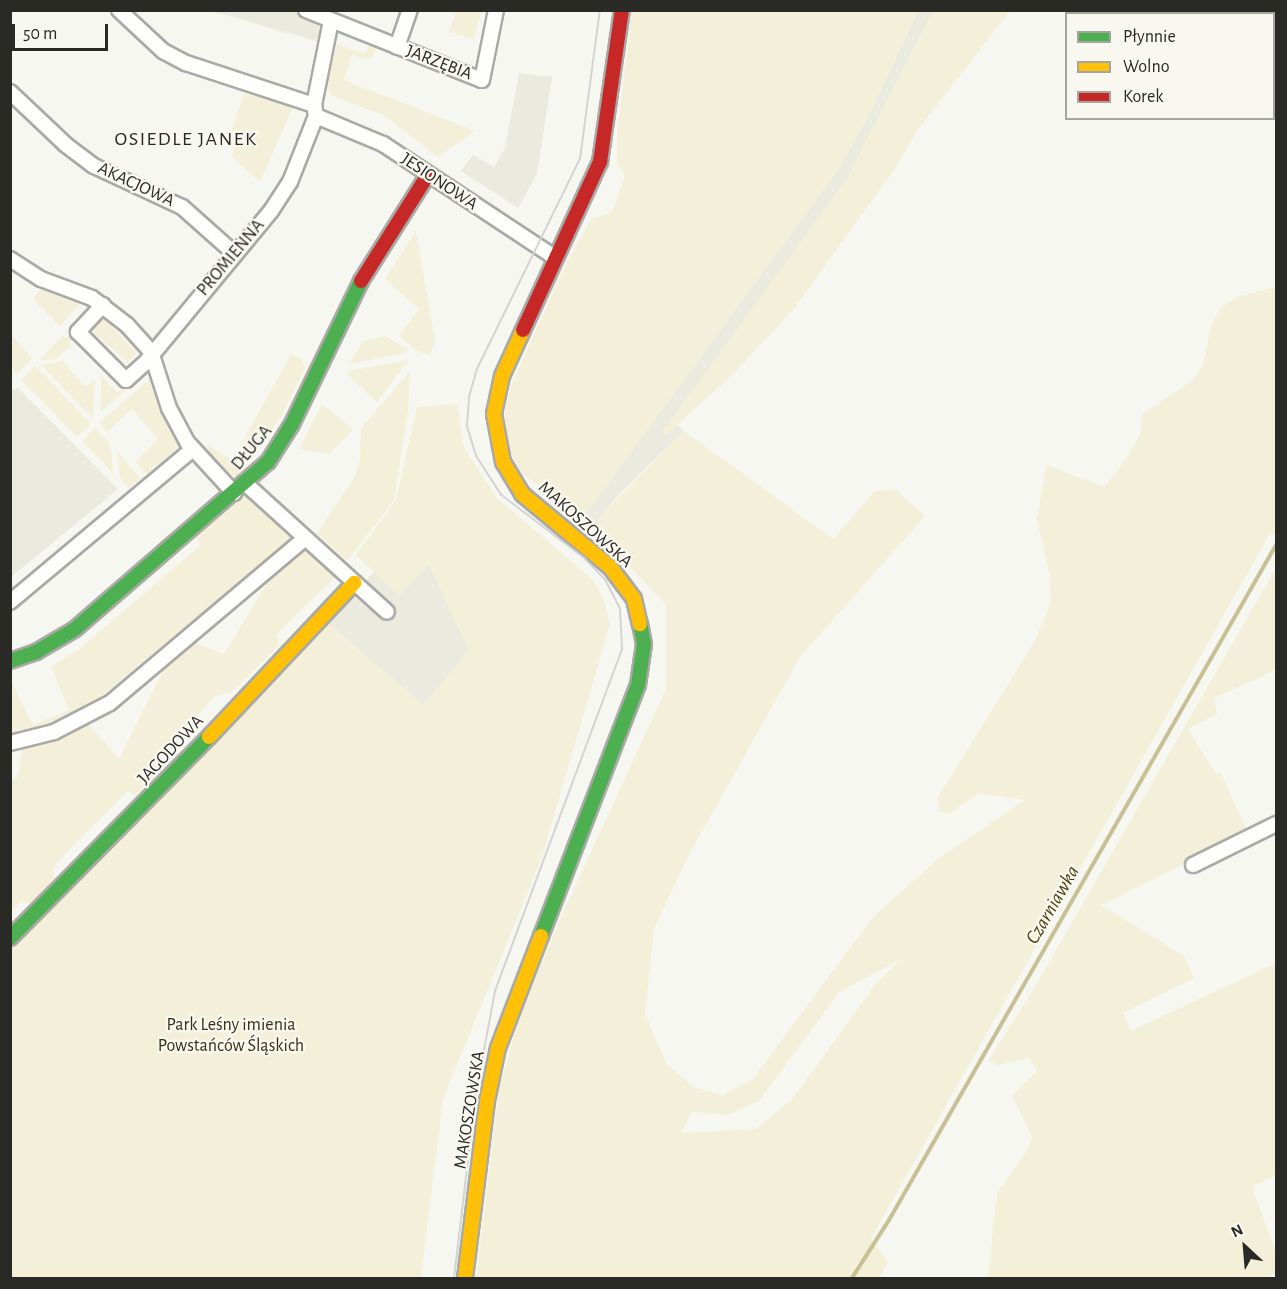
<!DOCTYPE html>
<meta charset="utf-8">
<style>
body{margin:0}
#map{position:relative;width:1287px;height:1289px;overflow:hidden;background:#f7f7f2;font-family:"Alegreya Sans",sans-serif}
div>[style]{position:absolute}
.built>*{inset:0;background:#ebeadf}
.green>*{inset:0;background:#f4efd8}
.stream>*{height:4px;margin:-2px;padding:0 2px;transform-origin:2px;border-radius:2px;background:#c8bf94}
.roads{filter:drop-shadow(2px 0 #a9a9a6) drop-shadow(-2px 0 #a9a9a6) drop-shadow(0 2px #a9a9a6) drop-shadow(0 -2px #a9a9a6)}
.street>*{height:14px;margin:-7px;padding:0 7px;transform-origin:7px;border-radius:7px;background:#fefefd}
.fast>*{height:14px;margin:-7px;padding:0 7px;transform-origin:7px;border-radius:7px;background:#4caf50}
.slow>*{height:14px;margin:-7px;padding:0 7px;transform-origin:7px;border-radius:7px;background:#ffc107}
.jam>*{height:14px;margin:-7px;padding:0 7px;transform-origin:7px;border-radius:7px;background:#c62828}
.tram>*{height:1.5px;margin:-0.75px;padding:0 0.75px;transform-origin:0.75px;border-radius:0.75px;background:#d3d3d3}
span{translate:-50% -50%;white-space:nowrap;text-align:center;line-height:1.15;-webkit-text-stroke:4.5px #f9f8f0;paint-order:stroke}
.street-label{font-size:18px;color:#292926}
.park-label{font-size:18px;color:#363014}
.neighbourhood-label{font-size:20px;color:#292926;letter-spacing:1.5px}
.water-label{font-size:20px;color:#4b4111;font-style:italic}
.frame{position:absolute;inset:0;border:12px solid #292926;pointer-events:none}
.legend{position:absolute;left:1065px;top:12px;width:210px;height:108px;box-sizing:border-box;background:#f9f8f0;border:2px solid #a6a59f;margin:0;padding:8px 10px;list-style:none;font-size:18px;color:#292926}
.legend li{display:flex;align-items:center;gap:12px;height:30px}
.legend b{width:30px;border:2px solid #a6a59f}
.north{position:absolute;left:1215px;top:1217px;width:60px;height:60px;-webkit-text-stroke:4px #f9f8f0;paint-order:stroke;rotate:334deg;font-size:16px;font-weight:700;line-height:24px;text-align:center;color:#292926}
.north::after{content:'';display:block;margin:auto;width:21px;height:27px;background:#292926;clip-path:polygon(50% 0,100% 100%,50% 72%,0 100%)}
.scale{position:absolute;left:12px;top:24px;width:96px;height:27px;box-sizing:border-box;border:3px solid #292926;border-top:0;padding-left:8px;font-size:18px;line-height:21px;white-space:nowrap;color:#292926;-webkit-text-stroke:4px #f9f8f0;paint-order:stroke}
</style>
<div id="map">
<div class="built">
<div style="clip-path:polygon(211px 11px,300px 11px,322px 29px,316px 41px)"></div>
<div style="clip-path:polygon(918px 11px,933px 11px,848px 177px,666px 435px,677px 425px,684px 431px,619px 494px,592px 527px,582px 519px,837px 171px,868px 117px)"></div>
<div style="clip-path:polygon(519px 73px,552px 77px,537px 174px,518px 208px,461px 171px,473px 155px,494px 167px,505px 148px)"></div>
<div style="clip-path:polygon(18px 388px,118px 489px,11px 577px,10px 391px)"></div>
<div style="clip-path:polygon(429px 564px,469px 650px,424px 706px,328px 623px,374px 572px,399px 595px)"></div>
</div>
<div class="green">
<div style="clip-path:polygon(456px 10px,482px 11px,474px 39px,449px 32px)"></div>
<div style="clip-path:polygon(632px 11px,918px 11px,868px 117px,837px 171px,582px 519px,518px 470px,506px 441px,503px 422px,511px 385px,565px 266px,591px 219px,612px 212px,625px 176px,617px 162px,617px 134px)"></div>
<div style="clip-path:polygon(933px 11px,1010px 11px,916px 132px,894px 170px,793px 310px,731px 376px,666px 435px,662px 432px,848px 177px)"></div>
<div style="clip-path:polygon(370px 43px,377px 47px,370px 60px,352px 55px,344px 80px,475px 131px,438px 157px,385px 116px,331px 95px,326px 85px,337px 44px,365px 54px)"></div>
<div style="clip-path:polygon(244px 93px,293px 107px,260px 182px,231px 156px,235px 150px,227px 145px)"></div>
<div style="clip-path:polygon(416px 231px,435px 341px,430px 355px,417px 351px,399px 336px,419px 309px,385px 279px)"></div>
<div style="clip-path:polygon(evenodd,1276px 287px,1276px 534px,1269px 535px,871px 1238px,888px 1262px,879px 1278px,476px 1278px,499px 1090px,516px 1027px,557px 926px,666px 689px,666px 605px,592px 527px,606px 510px,684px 431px,833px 539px,875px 491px,896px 490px,925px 516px,800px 657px,691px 851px,654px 928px,645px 1014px,666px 1063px,693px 1087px,722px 1095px,752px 1080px,873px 917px,938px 859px,1025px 800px,979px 793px,949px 814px,939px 811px,938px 797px,1035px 641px,1051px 602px,1049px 573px,1037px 519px,1046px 465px,1104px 487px,1129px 455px,1141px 432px,1143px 414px,1193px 380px,1203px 365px,1211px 327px,1220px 308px,1237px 297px,1276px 287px,901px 959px,877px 982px,794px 1097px,756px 1129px,681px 1133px,692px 1112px,727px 1115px,759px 1101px,839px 992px,901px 959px)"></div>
<div style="clip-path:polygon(41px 289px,68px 300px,82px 301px,60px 326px,33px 299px)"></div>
<div style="clip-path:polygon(102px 316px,137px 353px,128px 363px,92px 331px)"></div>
<div style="clip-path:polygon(11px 335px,32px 358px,17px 374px,11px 367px)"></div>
<div style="clip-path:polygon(62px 336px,71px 338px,70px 347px,56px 359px,39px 360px)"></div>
<div style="clip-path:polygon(385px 336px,408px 349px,406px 353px,349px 364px,363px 341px)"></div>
<div style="clip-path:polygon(291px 354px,301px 358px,305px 368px,282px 415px,254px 455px,240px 446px)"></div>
<div style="clip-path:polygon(409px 360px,377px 402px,348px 375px,348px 371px)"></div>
<div style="clip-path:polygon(63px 361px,85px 387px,95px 379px,93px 419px,41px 365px)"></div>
<div style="clip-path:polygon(35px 365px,91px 424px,77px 437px,21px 380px)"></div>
<div style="clip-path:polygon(410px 371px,408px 411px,394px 500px,347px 561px,317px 533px,354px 478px,360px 460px,361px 428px)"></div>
<div style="clip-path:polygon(140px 372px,143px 376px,100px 412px,101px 375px,117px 393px)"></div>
<div style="clip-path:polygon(150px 379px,181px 446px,146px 474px,136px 462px,158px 439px,132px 409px,107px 432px,99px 423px)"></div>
<div style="clip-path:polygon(322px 404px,353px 429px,329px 454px,299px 449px)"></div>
<div style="clip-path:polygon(457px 404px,464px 448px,497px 498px,592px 579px,603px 597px,610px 624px,542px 857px,443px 1099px,421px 1278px,11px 1278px,11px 945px,328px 623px,423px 705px,469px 651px,429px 564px,399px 595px,356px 555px,396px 500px,417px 407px)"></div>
<div style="clip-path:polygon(95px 428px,110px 444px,113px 473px,82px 441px)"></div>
<div style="clip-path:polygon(209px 445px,218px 452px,248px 468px,239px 477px,226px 474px,203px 449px)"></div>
<div style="clip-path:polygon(117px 451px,140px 478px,129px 488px,120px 478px)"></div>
<div style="clip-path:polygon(244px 493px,293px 537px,99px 698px,54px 723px,11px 735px,10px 679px,33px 725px,69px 710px,51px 666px,78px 650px,201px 545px,193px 534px)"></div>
<div style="clip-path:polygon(302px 545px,336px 576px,277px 634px,279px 645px,232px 692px,214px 697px,159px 758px,157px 775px,135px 795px,127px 791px,54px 866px,54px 884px,31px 903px,20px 901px,11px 912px,11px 779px,17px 779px,24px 741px,86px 721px,119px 759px,172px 653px,188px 640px,224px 654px,282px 559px)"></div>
<div style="clip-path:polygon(1276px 568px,1276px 670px,1214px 698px,1217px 714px,1188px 729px,1216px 774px,1220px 772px,1248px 832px,1101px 905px,1184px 956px,1194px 978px,1123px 1013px,1131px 1031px,1276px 963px,1276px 1175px,1252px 1187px,1276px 1252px,1276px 1273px,1265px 1278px,988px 1278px,997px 1193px,1028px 1149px,1032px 1137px,1012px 1095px,1037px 1071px,1029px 1058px,999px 1065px,988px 1061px,1036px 985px)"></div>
</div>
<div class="stream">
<div style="left:852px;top:1278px;width:69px;rotate:-57.5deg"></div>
<div style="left:889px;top:1220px;width:778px;rotate:-60.17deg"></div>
</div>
<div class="roads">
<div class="street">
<div style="left:119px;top:10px;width:60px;rotate:43deg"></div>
<div style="left:163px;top:51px;width:26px;rotate:28deg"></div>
<div style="left:186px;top:63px;width:135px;rotate:18.2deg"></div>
<div style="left:306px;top:10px;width:189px;rotate:21.7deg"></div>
<div style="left:482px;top:80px;width:71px;rotate:-78.7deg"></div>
<div style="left:397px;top:47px;width:39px;rotate:-71deg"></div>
<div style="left:10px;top:92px;width:77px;rotate:43.4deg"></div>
<div style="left:66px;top:145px;width:35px;rotate:37deg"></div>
<div style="left:94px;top:166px;width:97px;rotate:25deg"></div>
<div style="left:182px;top:207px;width:71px;rotate:41.6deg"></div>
<div style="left:316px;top:116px;width:73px;rotate:22.7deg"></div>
<div style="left:383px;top:144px;width:207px;rotate:33.4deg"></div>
<div style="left:10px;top:259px;width:37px;rotate:33deg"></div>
<div style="left:41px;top:279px;width:54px;rotate:20.4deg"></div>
<div style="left:92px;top:298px;width:44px;rotate:37.6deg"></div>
<div style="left:127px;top:325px;width:36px;rotate:48deg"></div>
<div style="left:151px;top:352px;width:59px;rotate:72.2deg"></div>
<div style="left:169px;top:408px;width:40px;rotate:62deg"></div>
<div style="left:188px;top:443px;width:68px;rotate:47.4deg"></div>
<div style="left:103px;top:305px;width:37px;rotate:133deg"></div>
<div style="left:78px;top:332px;width:68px;rotate:45deg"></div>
<div style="left:126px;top:380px;width:27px;rotate:-42deg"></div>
<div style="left:146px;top:362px;width:196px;rotate:-50.4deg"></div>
<div style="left:271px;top:211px;width:35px;rotate:-57deg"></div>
<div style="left:290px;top:182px;width:71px;rotate:-68.5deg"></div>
<div style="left:316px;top:116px;width:11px;rotate:-100deg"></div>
<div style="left:314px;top:105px;width:86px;rotate:-78.6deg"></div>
<div style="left:246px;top:484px;width:190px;rotate:42.2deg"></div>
<div style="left:10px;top:602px;width:237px;rotate:-39.9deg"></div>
<div style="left:10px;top:743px;width:45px;rotate:-14deg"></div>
<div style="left:54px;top:732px;width:63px;rotate:-27.4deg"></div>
<div style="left:110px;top:703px;width:254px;rotate:-40.2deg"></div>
<div style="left:1193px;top:865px;width:93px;rotate:-26.3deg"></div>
</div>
<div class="fast">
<div style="left:10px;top:661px;width:28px;rotate:-19deg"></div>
<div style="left:36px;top:652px;width:45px;rotate:-30.5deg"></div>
<div style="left:75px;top:629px;width:255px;rotate:-40.9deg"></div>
<div style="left:268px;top:462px;width:45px;rotate:-57.7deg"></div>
<div style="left:292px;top:424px;width:159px;rotate:-64.2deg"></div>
<div style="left:541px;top:936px;width:269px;rotate:-68.9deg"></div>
<div style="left:638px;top:685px;width:41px;rotate:-81.7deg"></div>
<div style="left:644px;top:644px;width:20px;rotate:-101deg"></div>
<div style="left:10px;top:938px;width:283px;rotate:-45.3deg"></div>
</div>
<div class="slow">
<div style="left:523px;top:330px;width:51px;rotate:114.5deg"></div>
<div style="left:502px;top:376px;width:39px;rotate:102deg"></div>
<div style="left:494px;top:414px;width:49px;rotate:79.4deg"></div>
<div style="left:503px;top:462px;width:37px;rotate:59deg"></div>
<div style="left:522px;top:494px;width:114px;rotate:39.7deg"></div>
<div style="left:610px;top:567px;width:40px;rotate:53deg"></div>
<div style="left:634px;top:599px;width:26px;rotate:77deg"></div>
<div style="left:209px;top:737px;width:212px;rotate:-46.7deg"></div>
<div style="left:465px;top:1278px;width:178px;rotate:-82.9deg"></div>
<div style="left:487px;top:1101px;width:54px;rotate:-78.3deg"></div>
<div style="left:498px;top:1048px;width:120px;rotate:-69deg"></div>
</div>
<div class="jam">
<div style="left:361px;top:281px;width:124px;rotate:-57.8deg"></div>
<div style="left:523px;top:330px;width:185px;rotate:-65.4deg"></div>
<div style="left:600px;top:162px;width:154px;rotate:-81.8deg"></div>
</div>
</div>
<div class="tram">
<div style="left:454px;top:1278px;width:186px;rotate:-83.2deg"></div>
<div style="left:476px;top:1093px;width:104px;rotate:-79.4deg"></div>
<div style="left:495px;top:991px;width:365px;rotate:-69.6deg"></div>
<div style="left:622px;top:649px;width:40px;rotate:-92.9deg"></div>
<div style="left:620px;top:609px;width:31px;rotate:-117deg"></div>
<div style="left:606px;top:581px;width:30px;rotate:-134deg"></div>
<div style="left:585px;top:559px;width:106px;rotate:-142.7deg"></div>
<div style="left:501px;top:495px;width:46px;rotate:-122.7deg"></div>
<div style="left:476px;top:456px;width:31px;rotate:-107deg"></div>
<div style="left:467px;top:426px;width:29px;rotate:-86deg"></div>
<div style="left:469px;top:397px;width:29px;rotate:-74deg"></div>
<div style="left:477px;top:369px;width:234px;rotate:-63.9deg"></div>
<div style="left:580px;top:159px;width:150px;rotate:-82.4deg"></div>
</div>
<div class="street-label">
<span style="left:439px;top:63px;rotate:21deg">JARZĘBIA</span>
<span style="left:439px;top:182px;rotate:34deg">JESIONOWA</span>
<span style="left:136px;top:185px;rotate:25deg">AKACJOWA</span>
<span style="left:231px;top:258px;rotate:-50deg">PROMIENNA</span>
<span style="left:252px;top:448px;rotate:-50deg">DŁUGA</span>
<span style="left:585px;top:525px;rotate:42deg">MAKOSZOWSKA</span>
<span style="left:171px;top:750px;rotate:-47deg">JAGODOWA</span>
<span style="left:470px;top:1110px;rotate:-81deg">MAKOSZOWSKA</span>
</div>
<div class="park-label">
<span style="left:231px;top:1036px">Park Leśny imienia<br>Powstańców Śląskich</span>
</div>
<div class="neighbourhood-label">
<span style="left:186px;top:139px">OSIEDLE JANEK</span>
</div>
<div class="water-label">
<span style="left:1053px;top:905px;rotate:-60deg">Czarniawka</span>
</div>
<div class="frame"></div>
<ul class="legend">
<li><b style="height:8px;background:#4caf50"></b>Płynnie</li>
<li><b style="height:8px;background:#ffc107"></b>Wolno</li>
<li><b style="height:8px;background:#c62828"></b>Korek</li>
</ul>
<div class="north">N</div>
<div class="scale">50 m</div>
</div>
